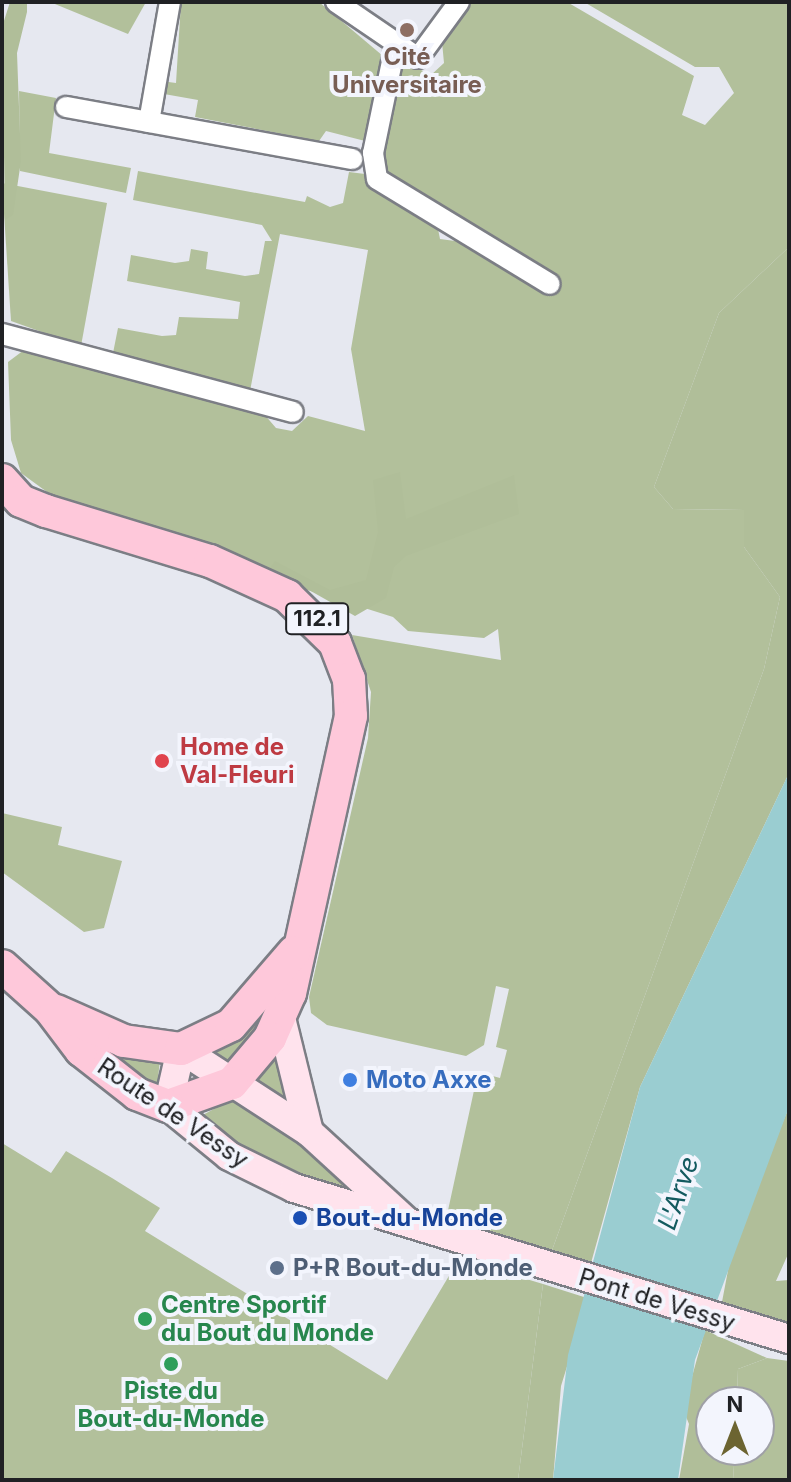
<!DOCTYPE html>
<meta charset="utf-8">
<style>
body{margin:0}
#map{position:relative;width:791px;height:1482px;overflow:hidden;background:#e6e8f0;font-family:Inter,sans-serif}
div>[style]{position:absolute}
.green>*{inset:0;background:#b2c09b}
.forest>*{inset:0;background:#b0be99}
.water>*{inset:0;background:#9acdd1}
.roads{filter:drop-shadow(2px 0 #7c7e85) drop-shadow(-2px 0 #7c7e85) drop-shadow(0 2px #7c7e85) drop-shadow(0 -2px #7c7e85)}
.street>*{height:20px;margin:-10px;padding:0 10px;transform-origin:10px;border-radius:10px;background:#fff}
.secondary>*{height:28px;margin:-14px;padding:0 14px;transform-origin:14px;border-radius:14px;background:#ffe3ed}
.primary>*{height:32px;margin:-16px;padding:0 16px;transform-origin:16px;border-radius:16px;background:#fec8da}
.dots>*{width:22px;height:22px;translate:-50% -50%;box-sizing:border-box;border:4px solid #f3f5fd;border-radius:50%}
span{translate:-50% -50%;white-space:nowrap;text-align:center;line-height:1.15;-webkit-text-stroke:8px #f3f5fd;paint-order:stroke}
.shield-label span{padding:2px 6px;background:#f3f5fd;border:2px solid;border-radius:6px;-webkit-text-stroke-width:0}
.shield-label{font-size:22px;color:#202124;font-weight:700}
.education-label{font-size:24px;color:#785e54;font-weight:700}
.health-label{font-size:24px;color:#be3a42;font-weight:700}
.left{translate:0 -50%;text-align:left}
.shop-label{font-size:24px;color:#366cbe;font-weight:700}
.street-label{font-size:24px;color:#202124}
.transit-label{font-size:24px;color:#164399;font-weight:700}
.service-label{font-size:24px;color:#4e5e75;font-weight:700}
.leisure-label{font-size:24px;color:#27864d;font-weight:700}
.water-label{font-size:26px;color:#135a5f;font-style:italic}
.frame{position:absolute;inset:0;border:4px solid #202124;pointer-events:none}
.north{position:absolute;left:695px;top:1386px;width:80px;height:80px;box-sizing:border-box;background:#f3f5fd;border:2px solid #9fa0a6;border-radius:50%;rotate:0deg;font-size:22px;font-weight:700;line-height:32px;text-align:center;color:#202124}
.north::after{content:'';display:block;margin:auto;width:28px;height:36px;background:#6c6431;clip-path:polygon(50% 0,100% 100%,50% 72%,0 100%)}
</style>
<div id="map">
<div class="green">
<div style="clip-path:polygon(50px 2px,146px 2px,128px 34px)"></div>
<div style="clip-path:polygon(181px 2px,319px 2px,383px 56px,369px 142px,326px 131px,319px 141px,195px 117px,198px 100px,164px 94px,161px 81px,176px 83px)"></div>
<div style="clip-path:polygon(469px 2px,567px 2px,694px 76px,682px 115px,705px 125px,734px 93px,719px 67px,695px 67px,584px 2px,789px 2px,789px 247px,719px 313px,654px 487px,673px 509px,744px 510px,744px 547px,780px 597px,764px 669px,551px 1253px,447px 1215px,478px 1072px,500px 1078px,507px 1050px,496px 1047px,509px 989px,496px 986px,484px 1045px,466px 1056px,327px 1025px,311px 1013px,309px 997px,368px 738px,371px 692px,352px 635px,501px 660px,498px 629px,484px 638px,408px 631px,393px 617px,301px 588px,220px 548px,58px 500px,21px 473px,11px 440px,8px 362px,24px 350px,264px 414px,276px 428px,292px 431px,308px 416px,365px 431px,351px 349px,368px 250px,280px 234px,250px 391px,113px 353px,118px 328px,162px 336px,176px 335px,179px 317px,238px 319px,240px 302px,127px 281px,131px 255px,175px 263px,189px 261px,191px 249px,208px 252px,206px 269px,245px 276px,259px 274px,265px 241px,272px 241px,262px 225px,133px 200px,138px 171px,305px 202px,307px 196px,330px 207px,343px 203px,349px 172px,365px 174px,437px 224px,440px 239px,455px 241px,461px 237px,392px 185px,380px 165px,396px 73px,407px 63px,431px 75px,444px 63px,442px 42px)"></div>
<div style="clip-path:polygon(19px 91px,56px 98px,49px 153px,131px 168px,126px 193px,20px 171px)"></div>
<div style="clip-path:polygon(2px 183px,107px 203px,81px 346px,11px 321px)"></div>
<div style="clip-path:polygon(2px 813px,62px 827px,58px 845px,122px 861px,104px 928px,84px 932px,2px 872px)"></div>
<div style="clip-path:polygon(246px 1022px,266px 1023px,229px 1068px,201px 1048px)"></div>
<div style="clip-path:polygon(84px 1036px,160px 1060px,157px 1087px,152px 1087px)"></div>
<div style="clip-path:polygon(281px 1044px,296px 1112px,249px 1084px)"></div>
<div style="clip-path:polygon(238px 1096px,286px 1125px,365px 1205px,228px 1146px,199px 1117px)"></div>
<div style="clip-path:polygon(2px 1143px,51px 1173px,66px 1151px,112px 1178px,160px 1208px,145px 1231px,387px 1380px,459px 1259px,543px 1284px,518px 1480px,2px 1480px)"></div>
<div style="clip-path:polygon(767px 1358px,789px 1361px,789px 1480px,733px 1480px,735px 1450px,759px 1450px,759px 1402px,737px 1402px,738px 1369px)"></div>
</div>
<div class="forest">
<div style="clip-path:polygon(10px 2px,27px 2px,27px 12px,17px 53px,21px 161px,13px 215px,5px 220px,2px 27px)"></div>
<div style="clip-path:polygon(789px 247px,789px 773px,640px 1087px,591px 1263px,551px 1253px,764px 669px,780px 597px,744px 547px,744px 510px,673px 509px,654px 487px,719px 313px)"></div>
<div style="clip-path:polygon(400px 472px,406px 519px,514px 475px,519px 514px,406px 556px,394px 567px,386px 598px,355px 616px,270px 568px,275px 561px,330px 590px,366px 580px,378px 532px,373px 480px)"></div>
<div style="clip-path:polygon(789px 1107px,789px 1252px,776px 1281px,789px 1280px,789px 1323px,722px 1302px,733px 1244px)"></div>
<div style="clip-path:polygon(543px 1284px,587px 1298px,585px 1308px,561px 1386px,553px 1480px,518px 1480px)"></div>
<div style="clip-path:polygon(705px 1330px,767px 1358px,738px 1369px,737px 1402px,711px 1402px,711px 1450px,735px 1450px,733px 1480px,679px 1480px,689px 1424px,683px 1409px)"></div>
</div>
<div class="water">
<div style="clip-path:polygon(789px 773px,789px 1107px,695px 1360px,678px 1480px,553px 1480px,568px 1355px,640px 1087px)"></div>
</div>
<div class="roads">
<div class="street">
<div style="left:336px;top:2px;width:99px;rotate:34.3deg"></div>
<div style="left:418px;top:58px;width:69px;rotate:-53.8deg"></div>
<div style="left:395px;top:47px;width:108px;rotate:101.7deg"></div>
<div style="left:373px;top:153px;width:26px;rotate:81deg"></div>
<div style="left:377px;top:179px;width:202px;rotate:31.3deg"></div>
<div style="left:66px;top:107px;width:291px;rotate:10.3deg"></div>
<div style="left:149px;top:122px;width:122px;rotate:-80.1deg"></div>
<div style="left:2px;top:334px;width:301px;rotate:15deg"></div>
</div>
<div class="secondary">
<div style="left:281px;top:1018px;width:117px;rotate:76.2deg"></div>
<div style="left:405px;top:1220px;width:130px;rotate:-137.5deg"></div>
<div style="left:309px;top:1132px;width:153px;rotate:-147deg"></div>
<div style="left:181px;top:1049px;width:58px;rotate:102.8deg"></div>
<div style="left:168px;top:1106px;width:79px;rotate:39.3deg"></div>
<div style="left:229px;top:1156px;width:72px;rotate:26.2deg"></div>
<div style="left:294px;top:1188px;width:518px;rotate:16.96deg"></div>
</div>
<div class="primary">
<div style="left:2px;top:480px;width:28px;rotate:48deg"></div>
<div style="left:21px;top:501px;width:27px;rotate:22deg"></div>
<div style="left:46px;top:511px;width:171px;rotate:17deg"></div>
<div style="left:210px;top:561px;width:85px;rotate:24.4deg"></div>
<div style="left:287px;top:596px;width:67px;rotate:44.4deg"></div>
<div style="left:335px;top:643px;width:39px;rotate:69deg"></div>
<div style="left:349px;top:679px;width:37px;rotate:87deg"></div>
<div style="left:351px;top:716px;width:284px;rotate:102.4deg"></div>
<div style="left:290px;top:993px;width:49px;rotate:114deg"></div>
<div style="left:270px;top:1038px;width:59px;rotate:130.2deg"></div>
<div style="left:232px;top:1083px;width:68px;rotate:160.2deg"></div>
<div style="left:168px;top:1106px;width:33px;rotate:-159deg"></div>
<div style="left:137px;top:1094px;width:71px;rotate:-141.8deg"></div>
<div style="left:81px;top:1050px;width:51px;rotate:-127.1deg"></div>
<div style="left:50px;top:1009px;width:64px;rotate:-138.1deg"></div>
<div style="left:56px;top:1011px;width:74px;rotate:23.8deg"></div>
<div style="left:124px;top:1041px;width:58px;rotate:8deg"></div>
<div style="left:181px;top:1049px;width:55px;rotate:-25.6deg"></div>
<div style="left:231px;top:1025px;width:96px;rotate:-49.2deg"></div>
</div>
</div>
<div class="dots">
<div style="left:407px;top:30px;background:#8d6e63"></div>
<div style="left:162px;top:761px;background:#e0444e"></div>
<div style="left:350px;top:1080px;background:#3f7fe0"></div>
<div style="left:300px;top:1218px;background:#1a4fb4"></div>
<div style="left:277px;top:1268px;background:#5c6f8a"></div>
<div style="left:145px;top:1319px;background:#2e9e5b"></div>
<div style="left:171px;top:1364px;background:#2e9e5b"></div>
</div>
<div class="shield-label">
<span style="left:317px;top:619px">112.1</span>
</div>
<div class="education-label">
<span style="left:407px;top:71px">Cité<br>Universitaire</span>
</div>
<div class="health-label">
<span class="left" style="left:180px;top:761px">Home de<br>Val-Fleuri</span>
</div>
<div class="shop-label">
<span class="left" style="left:366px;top:1080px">Moto Axxe</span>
</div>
<div class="street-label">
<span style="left:173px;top:1113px;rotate:34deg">Route de Vessy</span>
<span style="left:657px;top:1300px;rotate:17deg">Pont de Vessy</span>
</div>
<div class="transit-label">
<span class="left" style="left:316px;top:1218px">Bout-du-Monde</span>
</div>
<div class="service-label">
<span class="left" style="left:293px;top:1268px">P+R Bout-du-Monde</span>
</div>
<div class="leisure-label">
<span class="left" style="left:161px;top:1319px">Centre Sportif<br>du Bout du Monde</span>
<span style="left:171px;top:1405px">Piste du<br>Bout-du-Monde</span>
</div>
<div class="water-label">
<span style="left:678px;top:1193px;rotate:-71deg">L'Arve</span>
</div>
<div class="frame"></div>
<div class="north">N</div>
</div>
